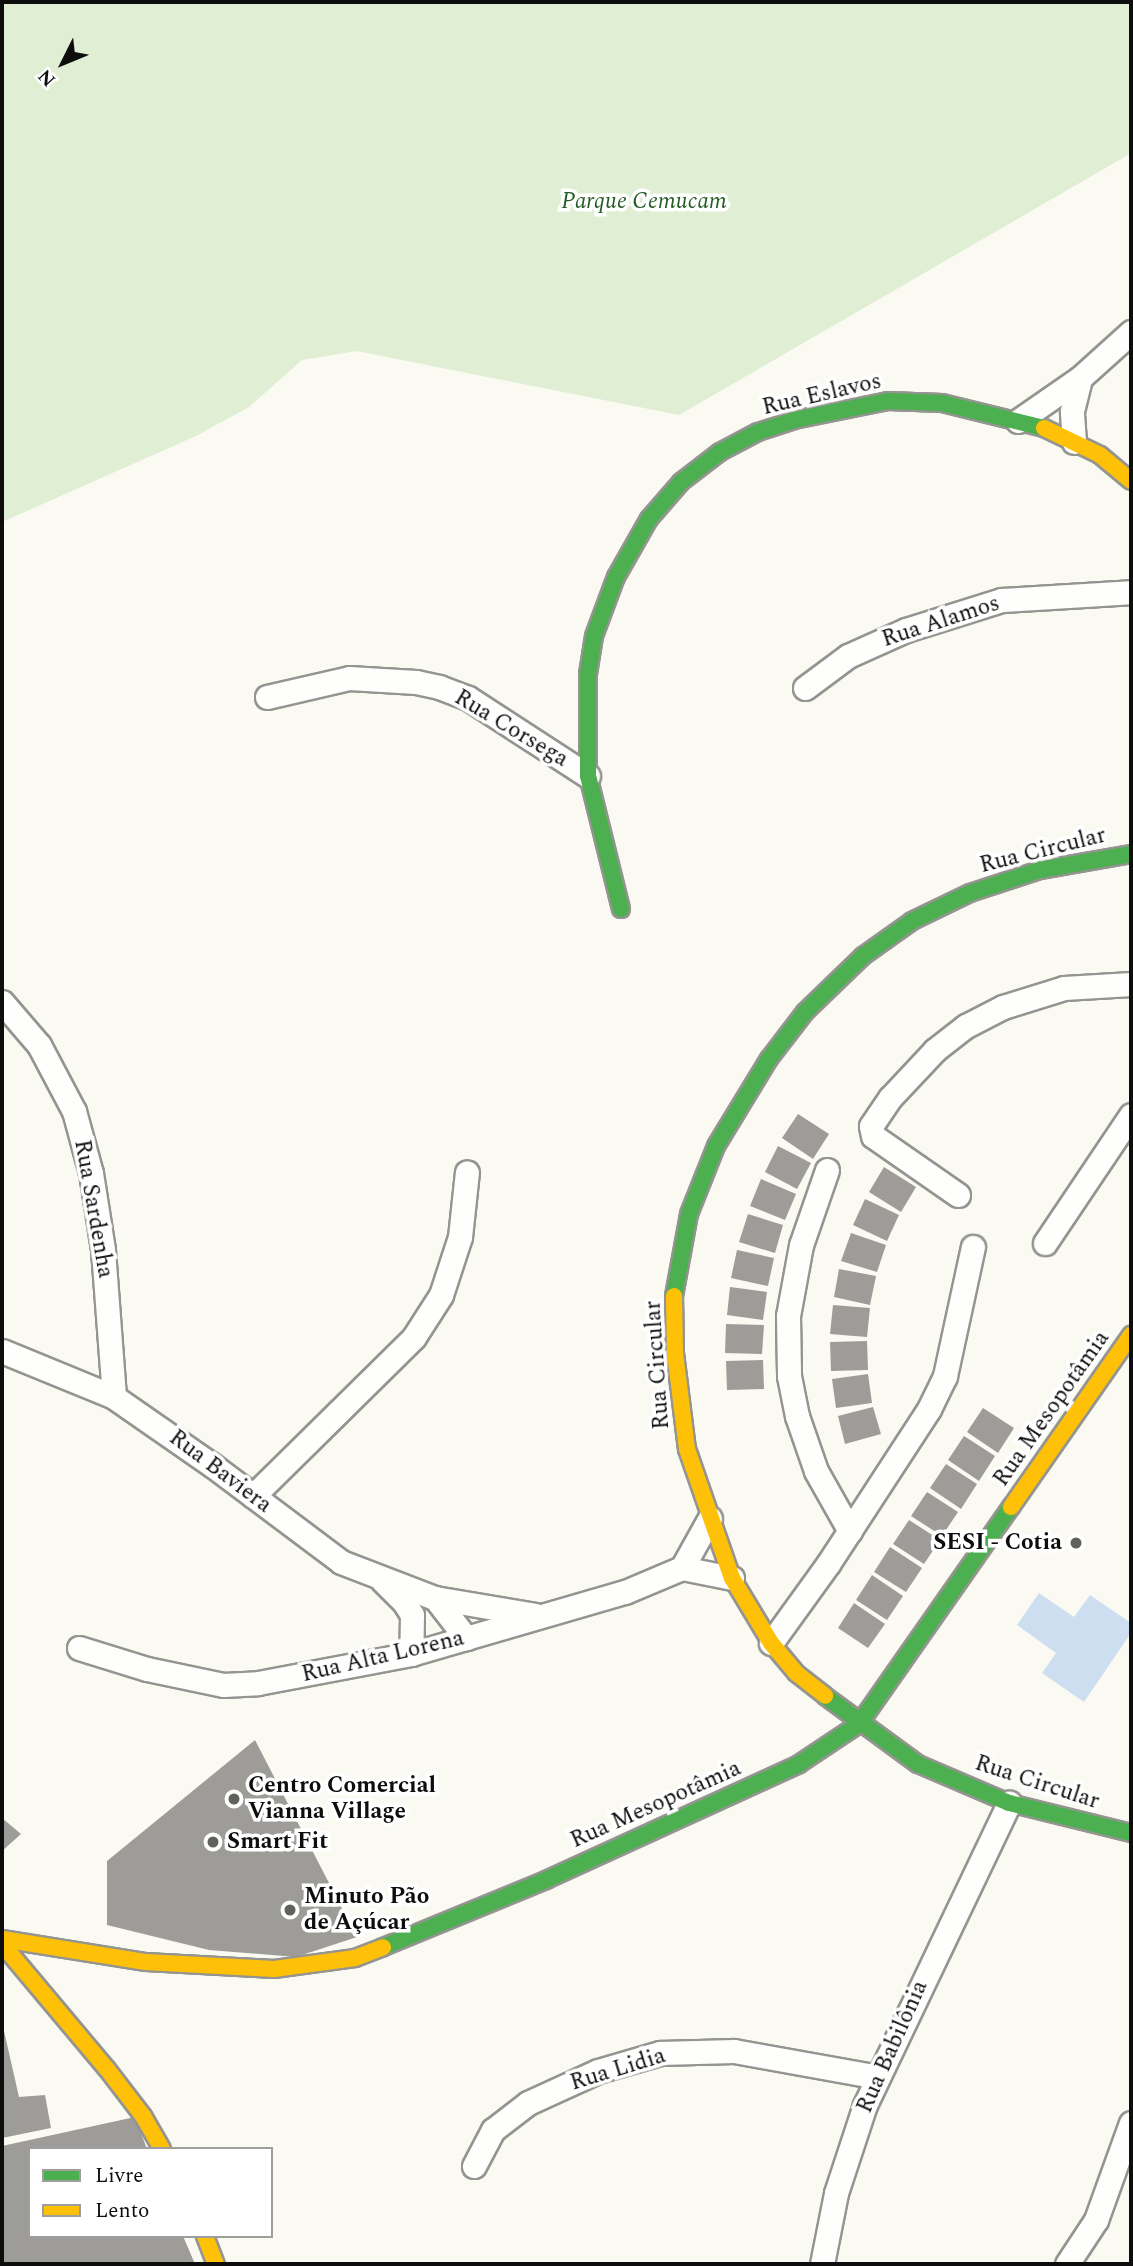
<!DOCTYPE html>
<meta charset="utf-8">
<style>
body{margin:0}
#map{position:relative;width:1133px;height:2266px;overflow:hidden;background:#fafaf2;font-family:Spectral,serif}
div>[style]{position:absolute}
.green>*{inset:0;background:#e0eed4}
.water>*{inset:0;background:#ccdef0}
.building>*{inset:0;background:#9d9c98}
.roads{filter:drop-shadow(2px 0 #949490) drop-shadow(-2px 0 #949490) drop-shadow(0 2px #949490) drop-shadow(0 -2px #949490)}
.street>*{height:23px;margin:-11.5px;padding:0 11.5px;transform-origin:11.5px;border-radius:11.5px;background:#fefefd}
.fast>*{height:16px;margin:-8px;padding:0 8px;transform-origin:8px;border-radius:8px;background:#4caf50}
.slow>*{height:16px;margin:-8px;padding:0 8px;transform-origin:8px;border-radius:8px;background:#ffc107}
.dots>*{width:19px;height:19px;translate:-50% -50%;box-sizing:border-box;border:4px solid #fff;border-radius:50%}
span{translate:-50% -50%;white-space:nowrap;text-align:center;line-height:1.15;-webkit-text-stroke:7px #fff;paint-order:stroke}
.park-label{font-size:23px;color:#275d25;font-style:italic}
.street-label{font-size:23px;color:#0d0d0d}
.poi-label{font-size:23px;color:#0d0d0d;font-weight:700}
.right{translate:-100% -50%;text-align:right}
.left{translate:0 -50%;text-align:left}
.frame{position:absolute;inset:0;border:4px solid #0d0d0d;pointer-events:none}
.legend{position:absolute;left:28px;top:2147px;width:245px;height:91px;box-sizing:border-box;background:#fff;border:2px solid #9e9e9e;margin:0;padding:9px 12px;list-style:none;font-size:21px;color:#0d0d0d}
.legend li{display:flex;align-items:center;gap:14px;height:35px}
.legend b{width:35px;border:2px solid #9e9e9e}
.north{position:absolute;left:28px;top:28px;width:70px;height:70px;-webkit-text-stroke:5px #fff;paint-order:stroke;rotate:227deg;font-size:19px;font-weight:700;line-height:28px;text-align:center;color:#0d0d0d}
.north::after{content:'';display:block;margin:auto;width:24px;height:32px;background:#0d0d0d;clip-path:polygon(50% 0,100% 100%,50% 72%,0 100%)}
</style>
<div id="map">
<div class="green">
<div style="clip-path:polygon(2px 2px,1131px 2px,1131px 148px,1128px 155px,679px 415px,357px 351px,302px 360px,249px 407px,196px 436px,2px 522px)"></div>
</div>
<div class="water">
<div style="clip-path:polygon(1039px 1593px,1074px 1617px,1090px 1595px,1131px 1623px,1131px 1633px,1084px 1702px,1042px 1673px,1056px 1653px,1017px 1625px)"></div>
</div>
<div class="building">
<div style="clip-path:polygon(798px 1114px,829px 1134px,813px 1159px,782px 1138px)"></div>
<div style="clip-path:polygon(778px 1146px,811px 1163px,797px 1189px,765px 1172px)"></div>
<div style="clip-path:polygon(884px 1167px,916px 1187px,901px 1212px,869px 1192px)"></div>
<div style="clip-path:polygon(761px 1179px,796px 1194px,785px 1220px,750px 1206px)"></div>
<div style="clip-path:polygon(865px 1199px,899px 1215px,887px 1241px,853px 1225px)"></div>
<div style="clip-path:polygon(748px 1214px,783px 1225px,775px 1253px,739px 1242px)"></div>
<div style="clip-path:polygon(851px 1233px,886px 1245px,877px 1272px,841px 1261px)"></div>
<div style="clip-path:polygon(737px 1250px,774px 1258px,768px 1286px,731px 1278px)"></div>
<div style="clip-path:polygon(839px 1269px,876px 1276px,870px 1305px,834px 1297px)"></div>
<div style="clip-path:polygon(730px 1287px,767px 1292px,763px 1320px,727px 1315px)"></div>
<div style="clip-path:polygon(833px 1305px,870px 1308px,867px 1337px,830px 1334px)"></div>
<div style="clip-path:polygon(726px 1324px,764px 1325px,762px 1354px,725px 1353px)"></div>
<div style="clip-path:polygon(867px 1341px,868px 1370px,831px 1371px,830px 1342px)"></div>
<div style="clip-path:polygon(763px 1360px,764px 1389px,727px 1390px,726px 1361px)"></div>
<div style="clip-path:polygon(868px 1374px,872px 1403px,836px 1408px,832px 1379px)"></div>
<div style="clip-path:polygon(873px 1407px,881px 1434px,845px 1444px,838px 1416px)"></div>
<div style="clip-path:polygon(983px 1408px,1014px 1428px,998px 1453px,967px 1432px)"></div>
<div style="clip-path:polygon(964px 1436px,995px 1456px,979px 1481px,948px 1460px)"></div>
<div style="clip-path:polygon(946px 1464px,977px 1484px,961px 1509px,930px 1488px)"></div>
<div style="clip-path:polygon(927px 1492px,958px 1512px,942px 1536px,911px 1516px)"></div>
<div style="clip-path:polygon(909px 1520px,940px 1540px,924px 1564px,893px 1544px)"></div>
<div style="clip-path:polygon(890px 1547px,922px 1568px,906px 1592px,874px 1572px)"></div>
<div style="clip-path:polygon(872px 1575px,903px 1596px,887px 1620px,856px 1600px)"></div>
<div style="clip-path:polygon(854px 1603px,885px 1624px,868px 1648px,838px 1628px)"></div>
<div style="clip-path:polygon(255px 1740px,357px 1937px,296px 1957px,209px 1950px,107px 1925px,107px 1861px)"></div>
<div style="clip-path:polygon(2px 1818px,21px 1834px,2px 1851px)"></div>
<div style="clip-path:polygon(2px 2022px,19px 2097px,45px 2095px,51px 2128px,2px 2138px)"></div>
<div style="clip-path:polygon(135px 2117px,147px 2149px,30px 2149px,30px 2236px,183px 2236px,195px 2264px,2px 2264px,2px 2146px)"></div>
</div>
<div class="roads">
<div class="street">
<div style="left:1018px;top:421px;width:75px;rotate:-34.7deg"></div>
<div style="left:1080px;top:378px;width:69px;rotate:-42deg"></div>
<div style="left:1074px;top:442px;width:31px;rotate:-94deg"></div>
<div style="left:1072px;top:411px;width:34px;rotate:-76deg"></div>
<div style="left:805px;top:688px;width:54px;rotate:-36.7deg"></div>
<div style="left:848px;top:656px;width:64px;rotate:-24.1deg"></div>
<div style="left:906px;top:630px;width:101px;rotate:-17.4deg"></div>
<div style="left:1002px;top:600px;width:129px;rotate:-3.5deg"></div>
<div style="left:267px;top:697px;width:84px;rotate:-13deg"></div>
<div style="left:349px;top:678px;width:67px;rotate:3.4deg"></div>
<div style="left:416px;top:682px;width:24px;rotate:12deg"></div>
<div style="left:439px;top:687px;width:31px;rotate:21deg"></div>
<div style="left:468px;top:698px;width:143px;rotate:33deg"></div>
<div style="left:2px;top:1002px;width:57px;rotate:49.3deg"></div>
<div style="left:39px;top:1045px;width:75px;rotate:62.1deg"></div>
<div style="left:74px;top:1111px;width:64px;rotate:74.7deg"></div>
<div style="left:91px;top:1173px;width:78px;rotate:81.1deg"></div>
<div style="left:103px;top:1250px;width:147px;rotate:85.7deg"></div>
<div style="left:827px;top:1170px;width:79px;rotate:109.1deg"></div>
<div style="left:801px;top:1245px;width:72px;rotate:100.4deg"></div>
<div style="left:788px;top:1316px;width:60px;rotate:89deg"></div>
<div style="left:789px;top:1376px;width:41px;rotate:78.7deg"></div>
<div style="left:797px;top:1416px;width:58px;rotate:70.9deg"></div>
<div style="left:816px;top:1471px;width:69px;rotate:60.5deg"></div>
<div style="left:958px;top:1195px;width:103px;rotate:-145.2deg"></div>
<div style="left:873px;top:1136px;width:10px;rotate:-101deg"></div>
<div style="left:871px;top:1126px;width:34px;rotate:-56deg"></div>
<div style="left:890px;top:1098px;width:66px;rotate:-46.8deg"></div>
<div style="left:935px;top:1050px;width:39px;rotate:-38deg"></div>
<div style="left:966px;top:1026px;width:42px;rotate:-27.2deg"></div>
<div style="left:1003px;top:1007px;width:64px;rotate:-17.3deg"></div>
<div style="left:1064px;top:988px;width:67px;rotate:-3.4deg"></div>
<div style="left:1045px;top:1243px;width:154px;rotate:-56.1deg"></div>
<div style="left:2px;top:1351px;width:121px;rotate:22.3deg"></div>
<div style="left:114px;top:1397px;width:119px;rotate:34.8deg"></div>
<div style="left:212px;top:1465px;width:161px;rotate:36.9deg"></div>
<div style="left:341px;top:1562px;width:101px;rotate:21deg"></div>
<div style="left:435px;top:1598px;width:51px;rotate:52.2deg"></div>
<div style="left:253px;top:1496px;width:226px;rotate:-44.6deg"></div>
<div style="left:414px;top:1337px;width:50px;rotate:-57.3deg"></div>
<div style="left:441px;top:1295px;width:61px;rotate:-71.9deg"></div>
<div style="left:460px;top:1237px;width:65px;rotate:-83.9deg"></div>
<div style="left:682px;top:1568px;width:57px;rotate:-60.8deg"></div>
<div style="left:382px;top:1580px;width:31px;rotate:45deg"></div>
<div style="left:404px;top:1602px;width:15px;rotate:58deg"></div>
<div style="left:412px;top:1615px;width:39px;rotate:91deg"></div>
<div style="left:435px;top:1598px;width:101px;rotate:9.6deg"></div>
<div style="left:771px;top:1643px;width:97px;rotate:-54.2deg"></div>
<div style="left:828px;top:1564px;width:185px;rotate:-56.9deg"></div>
<div style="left:929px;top:1409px;width:37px;rotate:-64deg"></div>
<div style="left:945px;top:1376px;width:132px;rotate:-77.8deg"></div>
<div style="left:79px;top:1648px;width:71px;rotate:17.2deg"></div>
<div style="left:147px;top:1669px;width:78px;rotate:11.9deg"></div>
<div style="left:223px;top:1685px;width:35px;rotate:-3deg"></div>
<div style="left:258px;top:1683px;width:156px;rotate:-10.7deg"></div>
<div style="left:411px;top:1654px;width:223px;rotate:-16.2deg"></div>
<div style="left:625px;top:1592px;width:62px;rotate:-22.8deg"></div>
<div style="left:682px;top:1568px;width:51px;rotate:11.3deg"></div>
<div style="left:474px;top:2166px;width:41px;rotate:-62.2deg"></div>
<div style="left:493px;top:2130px;width:44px;rotate:-37.6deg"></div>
<div style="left:528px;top:2103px;width:77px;rotate:-24.6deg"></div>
<div style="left:598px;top:2071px;width:65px;rotate:-16.2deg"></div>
<div style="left:660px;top:2053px;width:74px;rotate:-1.5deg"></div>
<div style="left:734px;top:2051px;width:146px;rotate:10.2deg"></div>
<div style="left:822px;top:2264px;width:72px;rotate:-78.8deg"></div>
<div style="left:836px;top:2193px;width:93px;rotate:-71.8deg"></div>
<div style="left:865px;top:2105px;width:335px;rotate:-64.5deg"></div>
<div style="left:1067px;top:2264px;width:53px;rotate:-56.6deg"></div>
<div style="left:1096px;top:2220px;width:103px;rotate:-70.2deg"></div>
</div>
<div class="fast">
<div style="left:621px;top:909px;width:137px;rotate:-103.9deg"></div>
<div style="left:588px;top:776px;width:102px;rotate:-90deg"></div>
<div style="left:588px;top:674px;width:38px;rotate:-81deg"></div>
<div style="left:594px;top:636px;width:63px;rotate:-69.6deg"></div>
<div style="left:616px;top:577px;width:67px;rotate:-60.4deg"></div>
<div style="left:649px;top:519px;width:49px;rotate:-49.1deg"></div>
<div style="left:681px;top:482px;width:49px;rotate:-37.6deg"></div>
<div style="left:720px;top:452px;width:43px;rotate:-27.8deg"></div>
<div style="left:758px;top:432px;width:38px;rotate:-18deg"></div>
<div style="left:794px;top:420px;width:96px;rotate:-11.4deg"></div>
<div style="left:888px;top:401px;width:54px;rotate:2.1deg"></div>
<div style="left:942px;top:403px;width:105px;rotate:13.8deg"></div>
<div style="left:674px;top:1296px;width:83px;rotate:-79.6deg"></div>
<div style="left:689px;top:1214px;width:73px;rotate:-68.3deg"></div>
<div style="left:716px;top:1146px;width:102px;rotate:-58.7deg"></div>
<div style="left:769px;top:1059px;width:59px;rotate:-52.5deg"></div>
<div style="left:805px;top:1012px;width:81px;rotate:-44deg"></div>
<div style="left:863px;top:956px;width:60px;rotate:-35.5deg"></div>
<div style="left:912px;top:921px;width:64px;rotate:-25.8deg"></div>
<div style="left:970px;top:893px;width:74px;rotate:-18.2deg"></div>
<div style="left:1040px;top:870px;width:92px;rotate:-10deg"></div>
<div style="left:825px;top:1696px;width:115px;rotate:36.2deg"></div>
<div style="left:918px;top:1764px;width:99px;rotate:23.2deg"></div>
<div style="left:1009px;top:1803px;width:126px;rotate:13.8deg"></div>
<div style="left:383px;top:1947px;width:176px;rotate:-22.3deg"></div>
<div style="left:546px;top:1880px;width:278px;rotate:-24.6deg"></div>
<div style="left:799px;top:1764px;width:72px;rotate:-33.7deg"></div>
<div style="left:859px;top:1724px;width:265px;rotate:-55deg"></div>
</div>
<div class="slow">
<div style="left:1044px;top:428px;width:62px;rotate:25.7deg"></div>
<div style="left:1100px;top:455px;width:40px;rotate:40deg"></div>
<div style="left:674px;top:1296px;width:57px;rotate:89deg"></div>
<div style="left:675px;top:1353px;width:97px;rotate:82.9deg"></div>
<div style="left:687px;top:1449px;width:137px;rotate:70.8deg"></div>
<div style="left:732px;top:1578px;width:76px;rotate:59deg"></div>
<div style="left:771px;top:1643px;width:39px;rotate:50deg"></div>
<div style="left:796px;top:1673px;width:37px;rotate:38deg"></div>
<div style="left:1011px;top:1507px;width:210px;rotate:-55.1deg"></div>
<div style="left:2px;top:1939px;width:146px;rotate:9.1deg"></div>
<div style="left:146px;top:1962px;width:128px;rotate:3.1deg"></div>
<div style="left:274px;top:1969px;width:82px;rotate:-7.7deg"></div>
<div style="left:355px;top:1958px;width:30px;rotate:-21deg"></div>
<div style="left:2px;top:1944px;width:163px;rotate:50deg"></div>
<div style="left:107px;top:2069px;width:59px;rotate:52.5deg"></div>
<div style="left:143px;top:2116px;width:38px;rotate:60deg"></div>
<div style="left:205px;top:2236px;width:30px;rotate:69deg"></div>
</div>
</div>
<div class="dots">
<div style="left:1076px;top:1543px;background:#60605d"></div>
<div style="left:234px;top:1799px;background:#60605d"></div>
<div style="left:213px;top:1842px;background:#60605d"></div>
<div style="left:290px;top:1910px;background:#60605d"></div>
</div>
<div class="park-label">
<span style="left:644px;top:202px">Parque Cemucam</span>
</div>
<div class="street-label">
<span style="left:822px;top:395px;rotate:-13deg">Rua Eslavos</span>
<span style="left:941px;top:622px;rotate:-18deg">Rua Alamos</span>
<span style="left:511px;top:729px;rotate:31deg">Rua Corsega</span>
<span style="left:1043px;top:851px;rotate:-14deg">Rua Circular</span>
<span style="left:93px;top:1209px;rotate:80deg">Rua Sardenha</span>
<span style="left:658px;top:1365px;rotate:-94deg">Rua Circular</span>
<span style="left:1052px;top:1409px;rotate:-55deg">Rua Mesopotâmia</span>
<span style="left:220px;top:1472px;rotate:37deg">Rua Baviera</span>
<span style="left:383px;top:1657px;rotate:-13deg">Rua Alta Lorena</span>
<span style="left:1037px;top:1783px;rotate:18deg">Rua Circular</span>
<span style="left:656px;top:1805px;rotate:-24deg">Rua Mesopotâmia</span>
<span style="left:893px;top:2047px;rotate:-66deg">Rua Babilônia</span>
<span style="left:618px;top:2070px;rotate:-17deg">Rua Lidia</span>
</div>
<div class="poi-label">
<span class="right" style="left:1062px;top:1543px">SESI - Cotia</span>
<span class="left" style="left:248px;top:1799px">Centro Comercial<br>Vianna Village</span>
<span class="left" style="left:227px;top:1842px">Smart Fit</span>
<span class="left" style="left:304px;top:1910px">Minuto Pão<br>de Açúcar</span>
</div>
<div class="frame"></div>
<ul class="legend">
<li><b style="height:9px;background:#4caf50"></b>Livre</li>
<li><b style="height:9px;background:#ffc107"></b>Lento</li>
</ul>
<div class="north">N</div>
</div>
